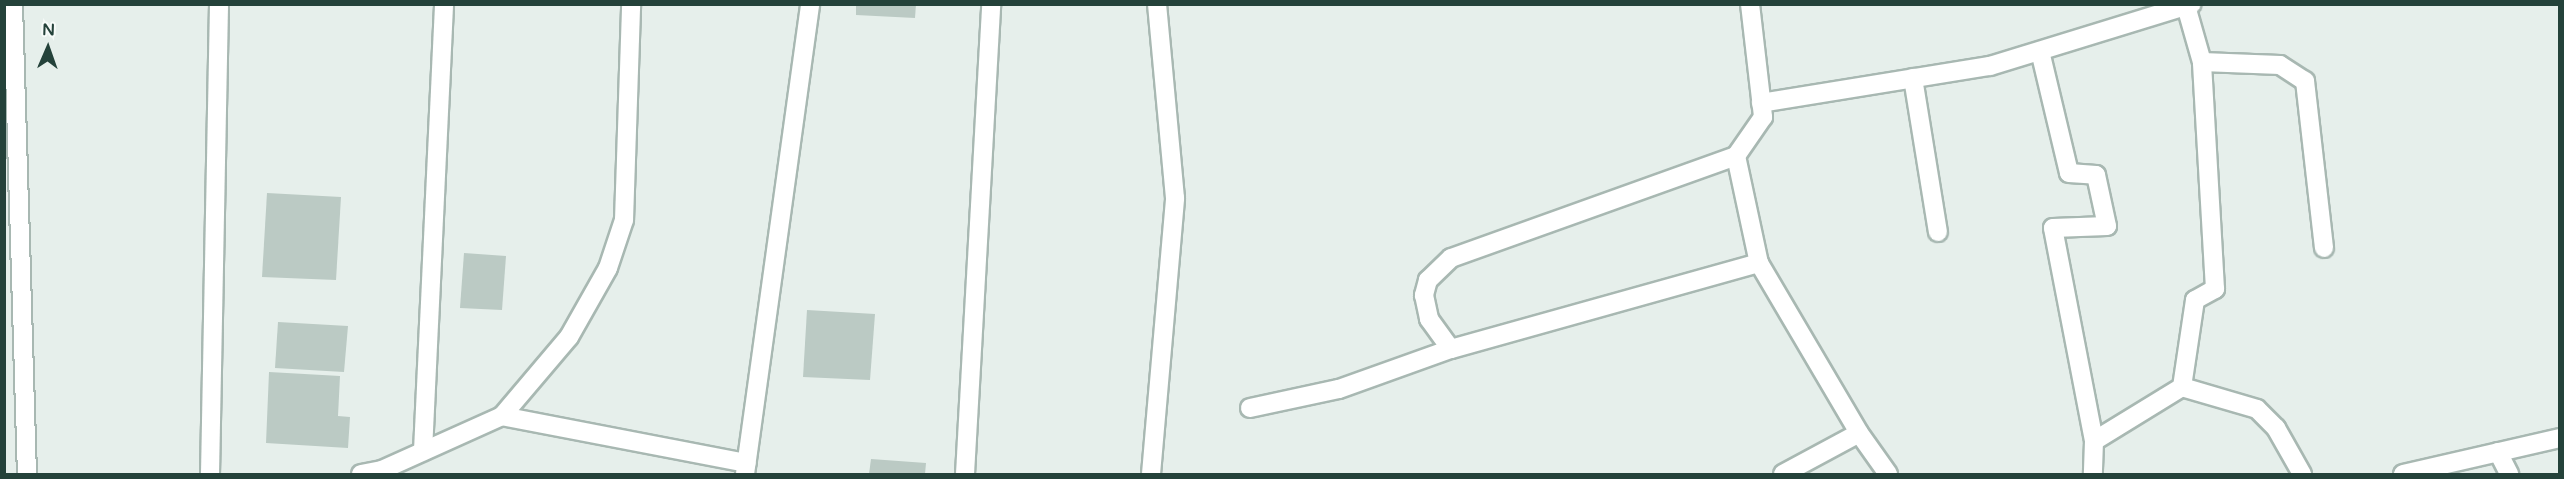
<!DOCTYPE html>
<style>
body{margin:0}
#map{position:relative;width:2564px;height:479px;overflow:hidden;background:#e6efeb;font-family:"Varela Round",sans-serif}
div>[style]{position:absolute}
.building>*{inset:0;background:#bbcac4}
.roads{filter:drop-shadow(2px 0 #a8b8b2) drop-shadow(-2px 0 #a8b8b2) drop-shadow(0 2px #a8b8b2) drop-shadow(0 -2px #a8b8b2)}
.minor>*{height:18px;margin:-9px;padding:0 9px;transform-origin:9px;border-radius:9px;background:#fff}
span{translate:-50% -50%;white-space:nowrap;text-align:center;line-height:1.15;-webkit-text-stroke:5px #f7fbf9;paint-order:stroke}
.frame{position:absolute;inset:0;border:6px solid #24423a;pointer-events:none}
.north{position:absolute;left:18px;top:18px;width:60px;height:60px;-webkit-text-stroke:4px #f7fbf9;paint-order:stroke;rotate:2deg;font-size:16px;font-weight:700;line-height:24px;text-align:center;color:#24423a}
.north::after{content:'';display:block;margin:auto;width:21px;height:27px;background:#24423a;clip-path:polygon(50% 0,100% 100%,50% 72%,0 100%)}
</style>
<div id="map">
<div class="building">
<div style="clip-path:polygon(856px 4px,916px 4px,915px 18px,856px 15px)"></div>
<div style="clip-path:polygon(267px 193px,341px 197px,336px 280px,262px 277px)"></div>
<div style="clip-path:polygon(464px 253px,506px 256px,502px 310px,460px 308px)"></div>
<div style="clip-path:polygon(807px 310px,875px 314px,870px 380px,803px 377px)"></div>
<div style="clip-path:polygon(278px 322px,348px 326px,344px 372px,275px 368px)"></div>
<div style="clip-path:polygon(269px 372px,340px 376px,338px 416px,350px 417px,348px 448px,266px 443px)"></div>
<div style="clip-path:polygon(871px 459px,926px 463px,925px 474px,869px 474px)"></div>
</div>
<div class="roads">
<div class="minor">
<div style="left:13px;top:4px;width:470px;rotate:88.3deg"></div>
<div style="left:1750px;top:4px;width:114px;rotate:83.4deg"></div>
<div style="left:1763px;top:117px;width:47px;rotate:124.7deg"></div>
<div style="left:1736px;top:156px;width:303px;rotate:160.3deg"></div>
<div style="left:1451px;top:258px;width:32px;rotate:136deg"></div>
<div style="left:1428px;top:280px;width:16px;rotate:105deg"></div>
<div style="left:1424px;top:295px;width:25px;rotate:78deg"></div>
<div style="left:1429px;top:319px;width:37px;rotate:54deg"></div>
<div style="left:1451px;top:349px;width:320px;rotate:-15.6deg"></div>
<div style="left:2186px;top:6px;width:58px;rotate:74.1deg"></div>
<div style="left:2202px;top:62px;width:78px;rotate:2.2deg"></div>
<div style="left:2280px;top:65px;width:30px;rotate:33deg"></div>
<div style="left:2305px;top:81px;width:168px;rotate:83.5deg"></div>
<div style="left:2040px;top:51px;width:125px;rotate:76.6deg"></div>
<div style="left:2069px;top:173px;width:27px;rotate:4deg"></div>
<div style="left:2096px;top:175px;width:52px;rotate:77.8deg"></div>
<div style="left:2107px;top:226px;width:54px;rotate:177.9deg"></div>
<div style="left:2053px;top:228px;width:217px;rotate:79.1deg"></div>
<div style="left:2094px;top:441px;width:33px;rotate:92deg"></div>
<div style="left:1913px;top:78px;width:156px;rotate:80.8deg"></div>
<div style="left:1761px;top:103px;width:232px;rotate:-9.2deg"></div>
<div style="left:1990px;top:66px;width:211px;rotate:-17.1deg"></div>
<div style="left:1736px;top:156px;width:109px;rotate:77.9deg"></div>
<div style="left:1759px;top:263px;width:197px;rotate:59.5deg"></div>
<div style="left:1859px;top:433px;width:50px;rotate:54.7deg"></div>
<div style="left:2182px;top:387px;width:78px;rotate:16.3deg"></div>
<div style="left:2257px;top:409px;width:27px;rotate:45deg"></div>
<div style="left:2276px;top:428px;width:53px;rotate:60.5deg"></div>
<div style="left:1250px;top:408px;width:91px;rotate:-12.1deg"></div>
<div style="left:1339px;top:389px;width:119px;rotate:-19.7deg"></div>
<div style="left:502px;top:416px;width:249px;rotate:10.9deg"></div>
<div style="left:2094px;top:441px;width:103px;rotate:-31.5deg"></div>
<div style="left:2182px;top:387px;width:88px;rotate:-81.5deg"></div>
<div style="left:2195px;top:300px;width:23px;rotate:-29deg"></div>
<div style="left:2215px;top:289px;width:227px;rotate:-93.3deg"></div>
<div style="left:423px;top:451px;width:447px;rotate:-87.3deg"></div>
<div style="left:2498px;top:452px;width:25px;rotate:63deg"></div>
<div style="left:210px;top:474px;width:470px;rotate:-88.9deg"></div>
<div style="left:361px;top:474px;width:21px;rotate:-11deg"></div>
<div style="left:382px;top:470px;width:132px;rotate:-24.2deg"></div>
<div style="left:502px;top:416px;width:104px;rotate:-49.7deg"></div>
<div style="left:569px;top:337px;width:79px;rotate:-60.5deg"></div>
<div style="left:608px;top:268px;width:51px;rotate:-71.6deg"></div>
<div style="left:624px;top:220px;width:216px;rotate:-88.1deg"></div>
<div style="left:745px;top:474px;width:474px;rotate:-82.1deg"></div>
<div style="left:965px;top:474px;width:471px;rotate:-86.8deg"></div>
<div style="left:1151px;top:474px;width:277px;rotate:-85deg"></div>
<div style="left:1175px;top:198px;width:195px;rotate:-95.3deg"></div>
<div style="left:1783px;top:474px;width:86px;rotate:-28.3deg"></div>
<div style="left:2403px;top:474px;width:161px;rotate:-12.9deg"></div>
</div>
</div>
<div class="frame"></div>
<div class="north">N</div>
</div>
